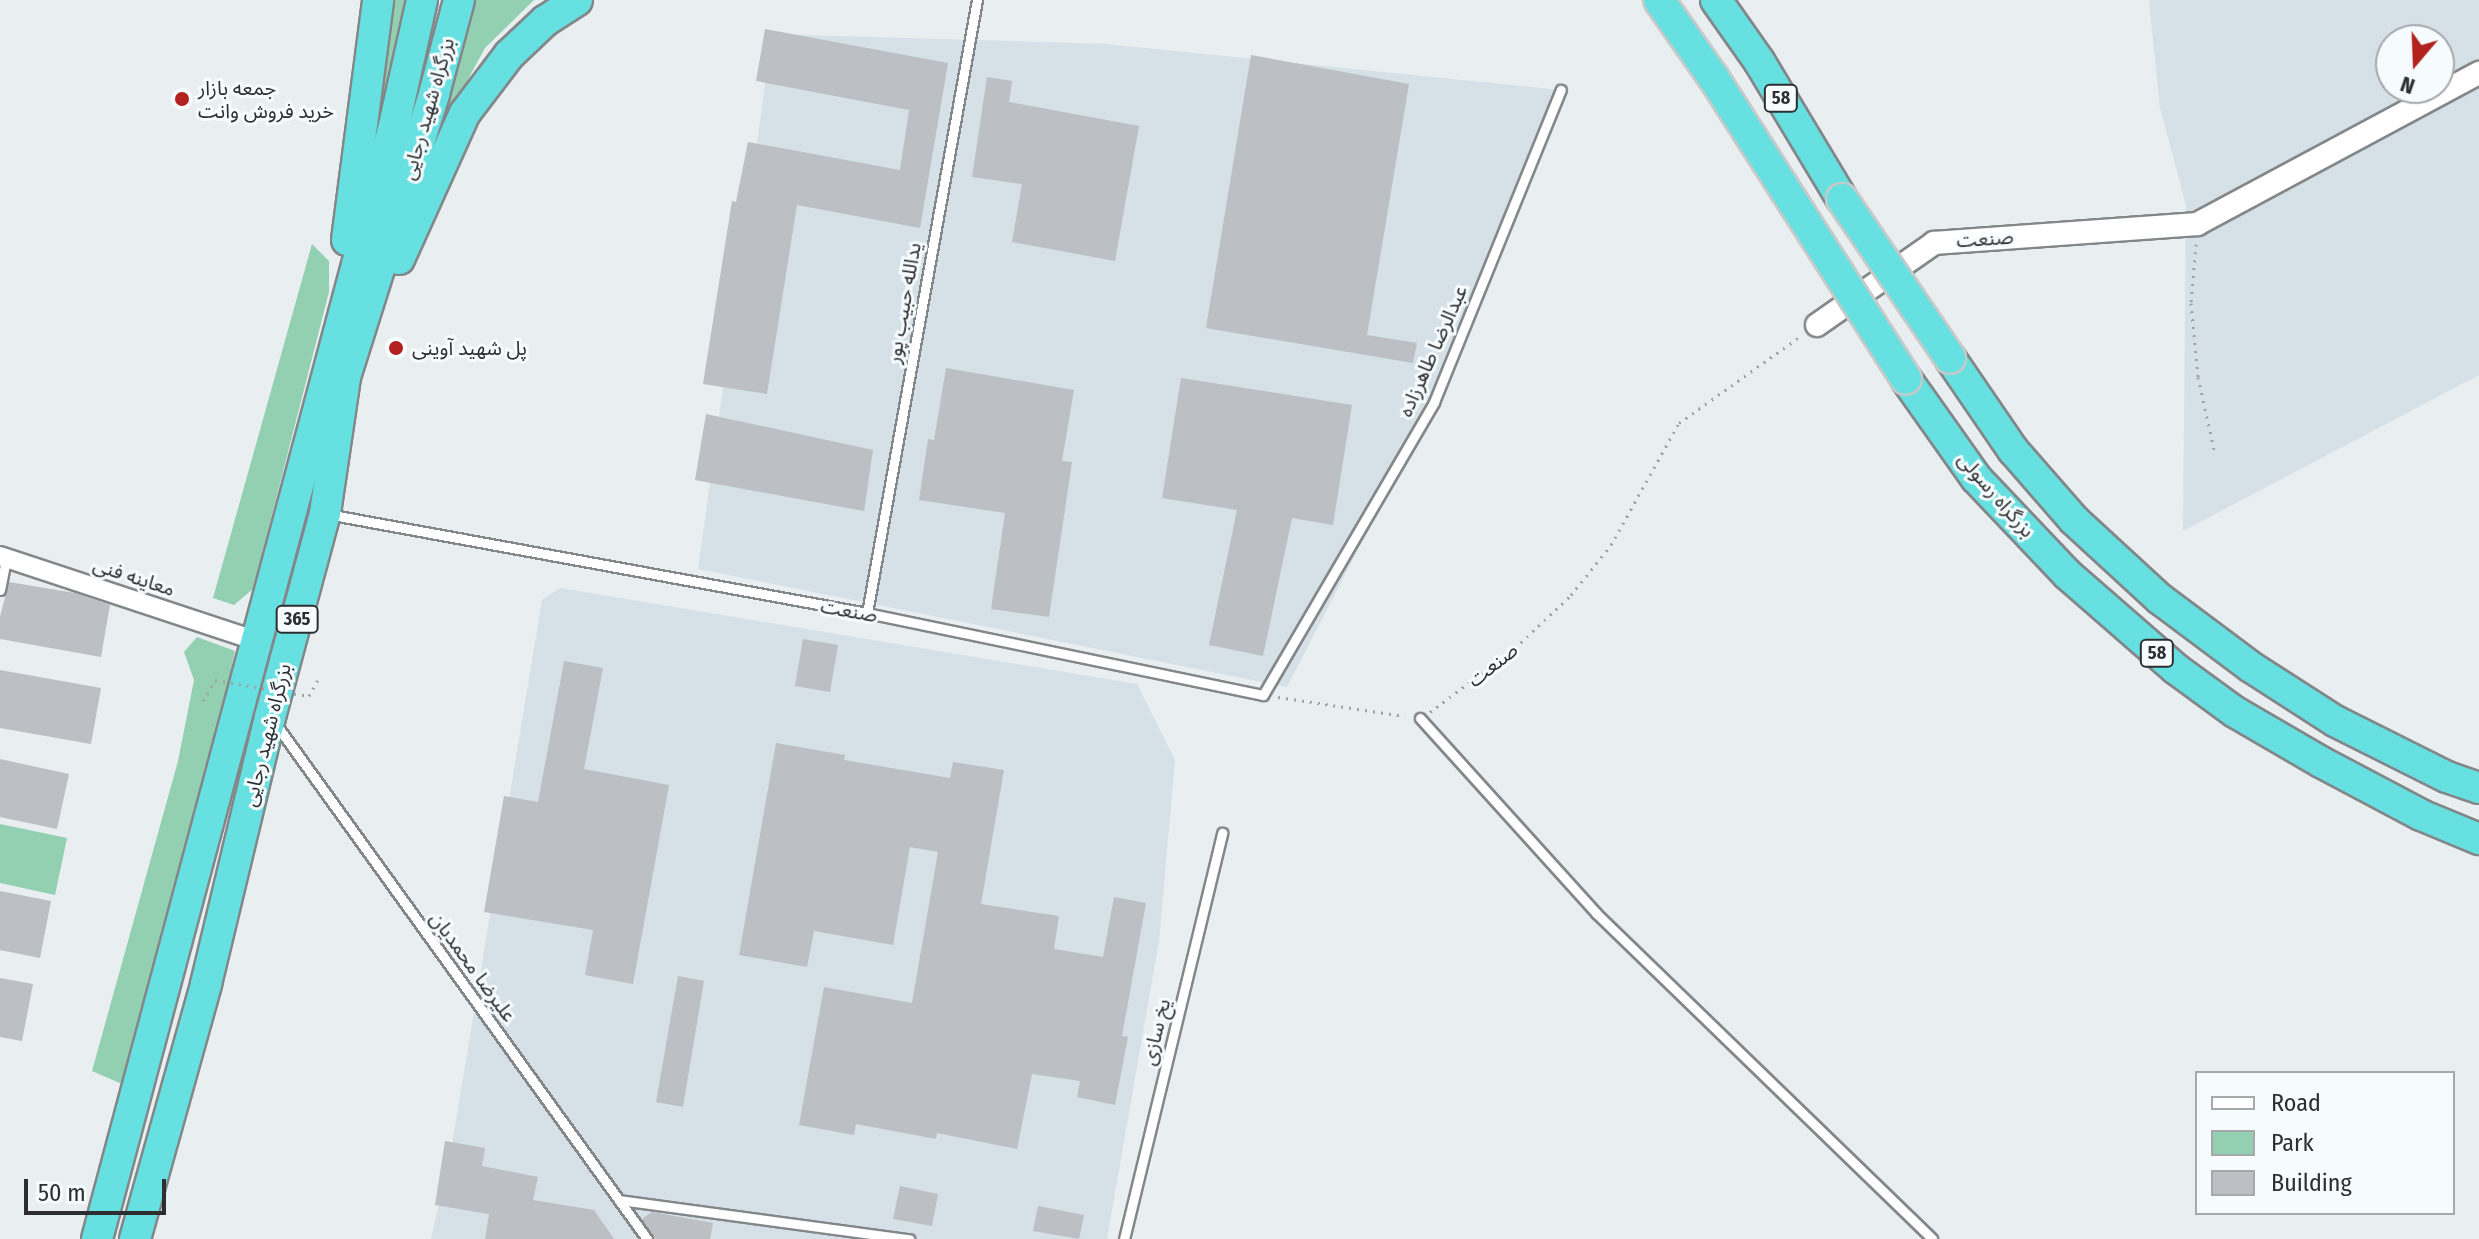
<!DOCTYPE html>
<meta charset="utf-8">
<style>
body{margin:0}
#map{position:relative;width:2479px;height:1239px;overflow:hidden;background:#e9eef0;font-family:"Fira Sans Condensed","Noto Sans Arabic",sans-serif}
div>[style]{position:absolute}
.built>*{inset:0;background:#d5e1e7}
.green>*{inset:0;background:#93d0b1}
.building>*{inset:0;background:#bcbfc3}
.path>*{height:3px;margin-top:-1.5px;transform-origin:0;background:repeating-linear-gradient(90deg,#9fa2a4 0 2px,transparent 0 8px)}
.roads{filter:drop-shadow(2px 0 #838789) drop-shadow(-2px 0 #838789) drop-shadow(0 2px #838789) drop-shadow(0 -2px #838789)}
.service>*{height:9px;margin:-4.5px;padding:0 4.5px;transform-origin:4.5px;border-radius:4.5px;background:#fff}
.minor>*{height:18px;margin:-9px;padding:0 9px;transform-origin:9px;border-radius:9px;background:#fff}
.tertiary>*{height:22px;margin:-11px;padding:0 11px;transform-origin:11px;border-radius:11px;background:#fff}
.trunk>*{height:30px;margin:-15px;padding:0 15px;transform-origin:15px;border-radius:15px;background:#66e0e0}
.path-bridge>*{height:3px;margin-top:-1.5px;transform-origin:0;background:repeating-linear-gradient(90deg,#9fa2a4 0 2px,transparent 0 8px)}
.bridges{filter:drop-shadow(2px 0 #c8c9c9) drop-shadow(-2px 0 #c8c9c9) drop-shadow(0 2px #c8c9c9) drop-shadow(0 -2px #c8c9c9)}
.trunk-bridge>*{height:30px;margin:-15px;padding:0 15px;transform-origin:15px;border-radius:15px;background:#66e0e0}
.dots>*{width:22px;height:22px;translate:-50% -50%;box-sizing:border-box;border:4px solid #f6fbfe;border-radius:50%}
span{translate:-50% -50%;white-space:nowrap;text-align:center;line-height:1.15;-webkit-text-stroke:6px #f6fbfe;paint-order:stroke}
.shield-label span{padding:2px 6px;background:#f6fbfe;border:2px solid;border-radius:6px;-webkit-text-stroke-width:0}
.shield-label{font-size:18px;color:#2c2e2f;font-weight:700}
.poi-label{font-size:20px;color:#2c2e2f}
.left{translate:0 -50%;text-align:left}
.street-label{font-size:20px;color:#2c2e2f}
.legend{position:absolute;left:2195px;top:1071px;width:260px;height:144px;box-sizing:border-box;background:#f6fbfe;border:2px solid #a5a9ab;margin:0;padding:10px 14px;list-style:none;font-size:24px;color:#2c2e2f}
.legend li{display:flex;align-items:center;gap:16px;height:40px}
.legend b{width:40px;border:2px solid #a5a9ab}
.north{position:absolute;left:2375px;top:24px;width:80px;height:80px;box-sizing:border-box;background:#f6fbfe;border:2px solid #a5a9ab;border-radius:50%;rotate:199deg;font-size:22px;font-weight:700;line-height:32px;text-align:center;color:#2c2e2f}
.north::after{content:'';display:block;margin:auto;width:28px;height:36px;background:#b2221e;clip-path:polygon(50% 0,100% 100%,50% 72%,0 100%)}
.scale{position:absolute;left:24px;top:1179px;width:142px;height:36px;box-sizing:border-box;border:4px solid #2c2e2f;border-top:0;padding-left:10px;font-size:24px;line-height:28px;white-space:nowrap;color:#2c2e2f;-webkit-text-stroke:6px #f6fbfe;paint-order:stroke}
</style>
<div id="map">
<div class="built">
<div style="clip-path:polygon(evenodd,2149px 0,2479px 0,2479px 375px,2183px 531px,2186px 205px,2160px 108px,2149px 0,2391px 40px,2439px 40px,2439px 88px,2391px 88px,2391px 40px)"></div>
<div style="clip-path:polygon(772px 34px,1106px 44px,1561px 90px,1429px 412px,1287px 687px,698px 569px)"></div>
<div style="clip-path:polygon(560px 588px,1137px 684px,1175px 760px,1159px 941px,1107px 1239px,431px 1239px,452px 1145px,542px 600px)"></div>
</div>
<div class="green">
<div style="clip-path:polygon(389px 0,406px 0,364px 188px)"></div>
<div style="clip-path:polygon(468px 0,534px 0,485px 48px,429px 151px)"></div>
<div style="clip-path:polygon(312px 244px,329px 261px,329px 292px,253px 589px,234px 605px,213px 598px)"></div>
<div style="clip-path:polygon(197px 637px,235px 651px,224px 704px,122px 1084px,92px 1071px,178px 761px,194px 680px,184px 652px)"></div>
<div style="clip-path:polygon(0 824px,67px 838px,55px 895px,0 883px)"></div>
</div>
<div class="building">
<div style="clip-path:polygon(765px 29px,948px 63px,920px 228px,797px 205px,767px 394px,703px 384px,732px 201px,736px 202px,748px 142px,900px 170px,909px 110px,756px 81px)"></div>
<div style="clip-path:polygon(1251px 55px,1409px 84px,1367px 335px,1417px 343px,1413px 363px,1206px 328px)"></div>
<div style="clip-path:polygon(987px 77px,1012px 81px,1009px 102px,1139px 126px,1115px 261px,1012px 242px,1022px 184px,972px 177px)"></div>
<div style="clip-path:polygon(946px 368px,1074px 390px,1062px 461px,1072px 462px,1049px 617px,991px 609px,1005px 513px,919px 500px,928px 439px,934px 440px)"></div>
<div style="clip-path:polygon(1181px 378px,1352px 405px,1333px 525px,1292px 518px,1263px 656px,1209px 645px,1237px 510px,1162px 498px)"></div>
<div style="clip-path:polygon(706px 414px,873px 450px,864px 511px,695px 480px)"></div>
<div style="clip-path:polygon(9px 582px,75px 593px,110px 605px,101px 657px,0 639px,0 617px)"></div>
<div style="clip-path:polygon(803px 639px,838px 645px,830px 692px,795px 686px)"></div>
<div style="clip-path:polygon(564px 661px,603px 668px,584px 769px,669px 785px,633px 984px,585px 975px,593px 930px,484px 912px,504px 796px,538px 802px)"></div>
<div style="clip-path:polygon(0 670px,101px 688px,91px 744px,0 728px)"></div>
<div style="clip-path:polygon(776px 743px,845px 755px,844px 760px,950px 778px,953px 762px,1004px 770px,981px 904px,1059px 916px,1054px 949px,1103px 957px,1114px 897px,1146px 903px,1122px 1036px,1128px 1037px,1115px 1105px,1077px 1097px,1080px 1081px,1032px 1074px,1017px 1149px,937px 1133px,936px 1139px,856px 1124px,854px 1135px,799px 1125px,824px 987px,912px 1003px,938px 852px,910px 847px,893px 945px,814px 931px,807px 967px,739px 955px)"></div>
<div style="clip-path:polygon(0 759px,69px 774px,57px 829px,0 817px)"></div>
<div style="clip-path:polygon(0 891px,51px 901px,40px 958px,0 950px)"></div>
<div style="clip-path:polygon(678px 976px,704px 981px,683px 1107px,656px 1102px)"></div>
<div style="clip-path:polygon(0 978px,33px 984px,22px 1041px,0 1037px)"></div>
<div style="clip-path:polygon(445px 1141px,485px 1148px,482px 1166px,538px 1177px,533px 1200px,594px 1210px,614px 1239px,485px 1239px,489px 1214px,435px 1205px)"></div>
<div style="clip-path:polygon(900px 1186px,938px 1194px,932px 1226px,893px 1219px)"></div>
<div style="clip-path:polygon(1038px 1206px,1084px 1215px,1079px 1239px,1033px 1231px)"></div>
<div style="clip-path:polygon(652px 1212px,713px 1223px,710px 1239px,655px 1239px,642px 1219px)"></div>
</div>
<div class="path">
<div style="left:2196px;top:244px;width:59px;rotate:94.8deg"></div>
<div style="left:2191px;top:303px;width:74px;rotate:84.6deg"></div>
<div style="left:2198px;top:377px;width:74px;rotate:77.5deg"></div>
<div style="left:1278px;top:697px;width:128px;rotate:8.5deg"></div>
<div style="left:1430px;top:712px;width:106px;rotate:-37deg"></div>
<div style="left:1515px;top:648px;width:77px;rotate:-43.4deg"></div>
<div style="left:1571px;top:595px;width:64px;rotate:-51.3deg"></div>
<div style="left:1611px;top:545px;width:140px;rotate:-60.9deg"></div>
<div style="left:1679px;top:423px;width:150px;rotate:-35.5deg"></div>
</div>
<div class="roads">
<div class="service">
<div style="left:327px;top:514px;width:549px;rotate:10.39deg"></div>
<div style="left:867px;top:613px;width:404px;rotate:11.7deg"></div>
<div style="left:1263px;top:695px;width:339px;rotate:-59.7deg"></div>
<div style="left:1434px;top:402px;width:337px;rotate:-67.9deg"></div>
<div style="left:0;top:590px;width:32px;rotate:-79deg"></div>
<div style="left:867px;top:613px;width:623px;rotate:-79.83deg"></div>
<div style="left:1420px;top:718px;width:263px;rotate:47.9deg"></div>
<div style="left:1596px;top:913px;width:468px;rotate:44.1deg"></div>
<div style="left:275px;top:723px;width:636px;rotate:54.21deg"></div>
<div style="left:619px;top:1200px;width:293px;rotate:7.7deg"></div>
<div style="left:1124px;top:1239px;width:418px;rotate:-76.4deg"></div>
</div>
<div class="minor">
<div style="left:0;top:556px;width:268px;rotate:18.3deg"></div>
</div>
<div class="tertiary">
<div style="left:1817px;top:325px;width:143px;rotate:-35deg"></div>
<div style="left:1934px;top:243px;width:264px;rotate:-4.1deg"></div>
<div style="left:2197px;top:224px;width:320px;rotate:-28.2deg"></div>
</div>
<div class="trunk">
<div style="left:1716px;top:0;width:75px;rotate:54.8deg"></div>
<div style="left:1759px;top:61px;width:161px;rotate:59deg"></div>
<div style="left:347px;top:240px;width:242px;rotate:-82.6deg"></div>
<div style="left:399px;top:259px;width:160px;rotate:-65.7deg"></div>
<div style="left:465px;top:113px;width:73px;rotate:-52.8deg"></div>
<div style="left:509px;top:55px;width:50px;rotate:-43.4deg"></div>
<div style="left:545px;top:21px;width:38px;rotate:-33deg"></div>
<div style="left:1950px;top:358px;width:112px;rotate:55.6deg"></div>
<div style="left:2013px;top:450px;width:93px;rotate:48.9deg"></div>
<div style="left:2074px;top:520px;width:117px;rotate:42.6deg"></div>
<div style="left:2160px;top:599px;width:114px;rotate:36.8deg"></div>
<div style="left:2251px;top:667px;width:100px;rotate:32.7deg"></div>
<div style="left:2335px;top:721px;width:125px;rotate:26.6deg"></div>
<div style="left:2447px;top:777px;width:34px;rotate:19deg"></div>
<div style="left:1906px;top:379px;width:121px;rotate:54.7deg"></div>
<div style="left:1976px;top:478px;width:132px;rotate:46.5deg"></div>
<div style="left:2067px;top:574px;width:145px;rotate:41.1deg"></div>
<div style="left:2176px;top:669px;width:73px;rotate:36.1deg"></div>
<div style="left:2235px;top:712px;width:99px;rotate:30.2deg"></div>
<div style="left:2321px;top:762px;width:113px;rotate:27.9deg"></div>
<div style="left:2421px;top:815px;width:63px;rotate:22.5deg"></div>
<div style="left:97px;top:1239px;width:1148px;rotate:-75.06deg"></div>
<div style="left:393px;top:130px;width:133px;rotate:-77.4deg"></div>
<div style="left:135px;top:1239px;width:265px;rotate:-74.4deg"></div>
<div style="left:206px;top:984px;width:275px;rotate:-76.5deg"></div>
<div style="left:270px;top:717px;width:211px;rotate:-74.9deg"></div>
<div style="left:325px;top:513px;width:137px;rotate:-81.6deg"></div>
<div style="left:345px;top:377px;width:297px;rotate:-72.5deg"></div>
<div style="left:434px;top:94px;width:97px;rotate:-75.1deg"></div>
</div>
</div>
<div class="path-bridge">
<div style="left:203px;top:701px;width:24px;rotate:-60deg"></div>
<div style="left:215px;top:680px;width:95px;rotate:9.7deg"></div>
<div style="left:309px;top:696px;width:21px;rotate:-61deg"></div>
</div>
<div class="bridges">
<div class="trunk-bridge">
<div style="left:1659px;top:0;width:94px;rotate:55deg"></div>
<div style="left:1713px;top:77px;width:358px;rotate:57.4deg"></div>
<div style="left:1842px;top:199px;width:192px;rotate:55.8deg"></div>
</div>
</div>
<div class="dots">
<div style="left:182px;top:99px;background:#b2221e"></div>
<div style="left:396px;top:348px;background:#b2221e"></div>
</div>
<div class="shield-label">
<span style="left:1781px;top:98px">58</span>
<span style="left:297px;top:619px">365</span>
<span style="left:2157px;top:653px">58</span>
</div>
<div class="poi-label">
<span class="left" style="left:198px;top:100px">جمعه بازار<br>خرید فروش وانت</span>
<span class="left" style="left:412px;top:348px">پل شهید آوینی</span>
</div>
<div class="street-label">
<span style="left:428px;top:109px;rotate:-74deg">بزرگراه شهید رجایی</span>
<span style="left:1985px;top:239px;rotate:-4deg">صنعت</span>
<span style="left:904px;top:303px;rotate:-80deg">یدالله حبیب پور</span>
<span style="left:1433px;top:351px;rotate:-66deg">عبدالرضا طاهرزاده</span>
<span style="left:1996px;top:495px;rotate:49deg">بزرگراه رسولی</span>
<span style="left:134px;top:577px;rotate:18deg">معاینه فنی</span>
<span style="left:849px;top:611px;rotate:10deg">صنعت</span>
<span style="left:1493px;top:665px;rotate:-39deg">صنعت</span>
<span style="left:267px;top:735px;rotate:-76deg">بزرگراه شهید رجایی</span>
<span style="left:473px;top:967px;rotate:54deg">علیرضا محمدیان</span>
<span style="left:1156px;top:1032px;rotate:-76deg">یخ سازی</span>
</div>
<ul class="legend">
<li><b style="height:10px;background:#fff"></b>Road</li>
<li><b style="height:22px;background:#93d0b1"></b>Park</li>
<li><b style="height:22px;background:#bcbfc3"></b>Building</li>
</ul>
<div class="north">N</div>
<div class="scale">50 m</div>
</div>
